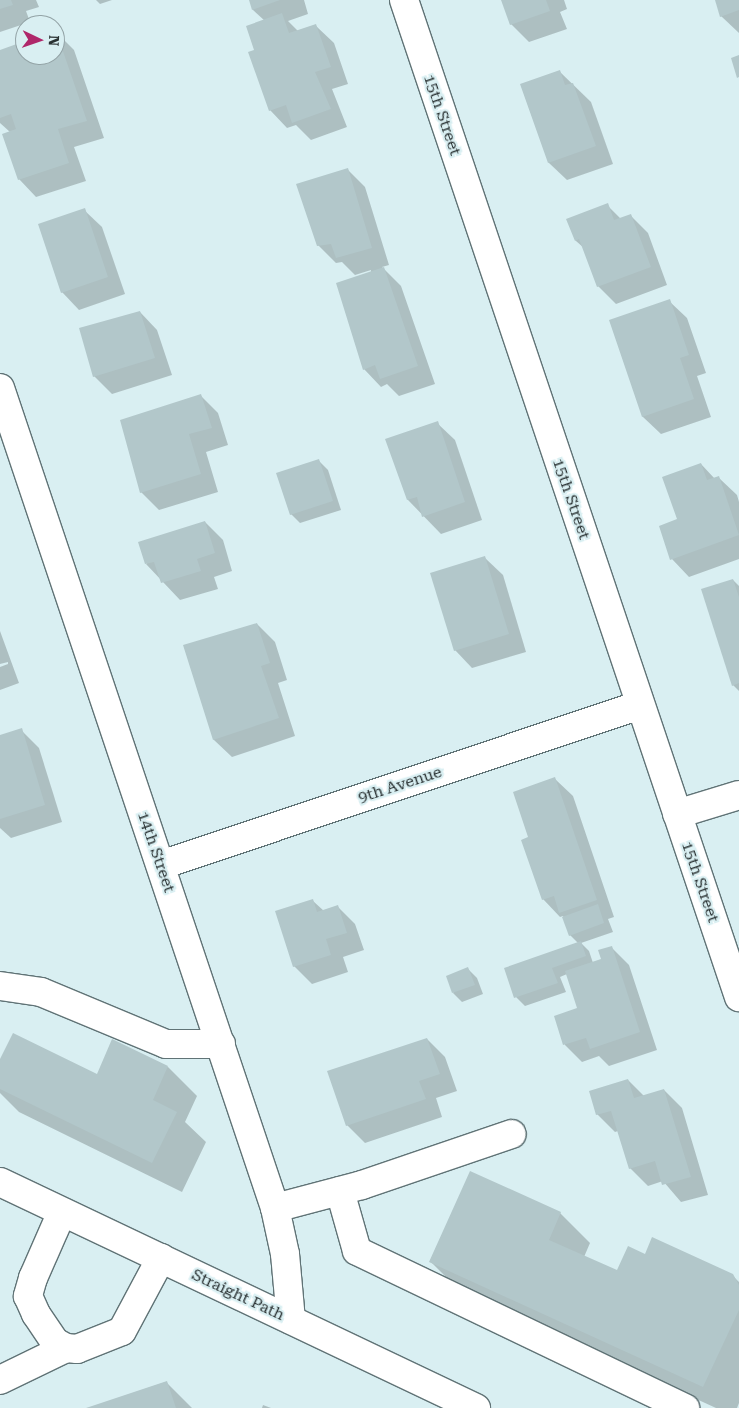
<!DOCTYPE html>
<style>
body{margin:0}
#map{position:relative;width:739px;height:1408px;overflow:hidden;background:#d9eff2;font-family:"Roboto Serif",serif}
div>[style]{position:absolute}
.shadow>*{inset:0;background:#0003}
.building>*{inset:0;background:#b2c7ca}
.roads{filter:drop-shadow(1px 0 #607376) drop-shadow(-1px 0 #607376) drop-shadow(0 1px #607376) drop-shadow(0 -1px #607376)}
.minor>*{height:28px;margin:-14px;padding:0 14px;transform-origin:14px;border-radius:14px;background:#fff}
.major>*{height:28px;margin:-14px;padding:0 14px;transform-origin:14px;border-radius:14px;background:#fff}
span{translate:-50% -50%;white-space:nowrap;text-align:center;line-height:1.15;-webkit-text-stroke:4.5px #d9eff2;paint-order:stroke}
.street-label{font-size:16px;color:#2a3233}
.north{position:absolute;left:15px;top:15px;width:50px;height:50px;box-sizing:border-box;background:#d9eff2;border:1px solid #93a3a6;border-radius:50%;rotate:93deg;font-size:14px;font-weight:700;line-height:20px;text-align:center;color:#2a3233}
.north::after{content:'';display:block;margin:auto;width:18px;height:22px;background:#af276a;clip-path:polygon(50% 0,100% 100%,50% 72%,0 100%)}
</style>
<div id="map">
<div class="shadow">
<div style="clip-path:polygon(0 0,36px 0,39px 7px,26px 11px,30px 22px,0 32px)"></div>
<div style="clip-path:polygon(96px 0,112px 0,100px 4px)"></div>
<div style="clip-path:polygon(250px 0,304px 0,308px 14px,288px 21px,298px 31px,316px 26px,334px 43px,348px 84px,332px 89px,347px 127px,311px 140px,296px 125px,287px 128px,270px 110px,256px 50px,265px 21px,253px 10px)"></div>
<div style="clip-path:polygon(503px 0,564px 0,567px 9px,560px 12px,567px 29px,529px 42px,511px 24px)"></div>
<div style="clip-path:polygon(716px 0,739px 0,739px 33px,721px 16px)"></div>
<div style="clip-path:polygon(56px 32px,74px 50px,104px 138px,74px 147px,86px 181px,36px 197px,19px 179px,10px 132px,0 123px,0 51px,25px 43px,25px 55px,55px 55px)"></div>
<div style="clip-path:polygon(559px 71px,591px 102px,613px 164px,567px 180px,549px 163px,521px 85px)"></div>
<div style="clip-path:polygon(347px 169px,365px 187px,389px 265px,382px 267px,401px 286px,435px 384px,399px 396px,387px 384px,381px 387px,364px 369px,371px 270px,355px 275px,342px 262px,336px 263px,318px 245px)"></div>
<div style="clip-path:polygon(607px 205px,621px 219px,630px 215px,648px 233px,667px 285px,616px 304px,598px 286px,584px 248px,576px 241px,568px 220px)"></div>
<div style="clip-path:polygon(84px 210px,102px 227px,125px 294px,79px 310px,62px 292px)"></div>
<div style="clip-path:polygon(669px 301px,687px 318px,706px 373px,697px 376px,711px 417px,661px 434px,643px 417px,610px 321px)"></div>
<div style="clip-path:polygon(140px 312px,157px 330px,172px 375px,112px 394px,94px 376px)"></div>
<div style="clip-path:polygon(201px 396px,218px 413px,228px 445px,206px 452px,218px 492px,159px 510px,141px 492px)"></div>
<div style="clip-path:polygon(437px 423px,455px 440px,482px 520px,441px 534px,408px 500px,387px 440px)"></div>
<div style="clip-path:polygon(319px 461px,328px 470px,341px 510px,300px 523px,291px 514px)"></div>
<div style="clip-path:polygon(701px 464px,715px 479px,719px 478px,737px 495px,739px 502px,739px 559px,689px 577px,672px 559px,679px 520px)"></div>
<div style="clip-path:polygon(205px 522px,223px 540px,232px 571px,214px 577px,218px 589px,180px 600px,146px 564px)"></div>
<div style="clip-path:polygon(485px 558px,503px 575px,526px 652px,472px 668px,455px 650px)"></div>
<div style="clip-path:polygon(733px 580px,739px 586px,739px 691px,733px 685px)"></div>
<div style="clip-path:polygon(257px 624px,275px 642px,287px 680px,278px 683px,295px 736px,232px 757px,214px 740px,184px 646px)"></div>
<div style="clip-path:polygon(0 631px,19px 683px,0 690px,0 667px,8px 664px,8px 662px,0 664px)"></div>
<div style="clip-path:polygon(21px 730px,39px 748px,62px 822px,11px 838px,0 828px,0 737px)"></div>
<div style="clip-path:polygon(555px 779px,573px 796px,614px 917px,608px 919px,613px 932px,581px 943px,589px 951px,593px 963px,603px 960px,611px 947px,629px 965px,657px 1050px,609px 1066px,599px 1056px,582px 1062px,565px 1045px,555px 1017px,579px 1009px,567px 974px,560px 977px,566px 992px,525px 1006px,516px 997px,578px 943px,570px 935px,563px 916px,560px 917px,543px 899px,530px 838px)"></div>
<div style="clip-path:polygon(313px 901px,324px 911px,338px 907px,355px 924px,364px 950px,343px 957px,348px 972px,312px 984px,294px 966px)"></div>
<div style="clip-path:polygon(468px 969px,477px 978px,483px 994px,462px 1002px,453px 993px)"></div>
<div style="clip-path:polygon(427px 1039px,445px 1057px,457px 1091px,436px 1098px,442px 1117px,365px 1143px,347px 1125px)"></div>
<div style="clip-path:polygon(0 1062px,98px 1076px,168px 1067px,197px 1096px,185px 1122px,206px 1142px,182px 1192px,19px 1112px,0 1093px)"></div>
<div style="clip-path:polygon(628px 1080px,644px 1096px,664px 1090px,682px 1108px,708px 1195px,681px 1202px,663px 1181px,648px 1186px,630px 1168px,618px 1131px,615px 1132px,597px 1114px)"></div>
<div style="clip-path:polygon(471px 1173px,560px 1213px,590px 1243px,584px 1257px,618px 1272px,645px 1255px,732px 1275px,739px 1282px,739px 1403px,737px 1408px,716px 1408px,460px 1291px,430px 1261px)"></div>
<div style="clip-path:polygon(166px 1382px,192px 1408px,89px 1408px)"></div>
<div style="clip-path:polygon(263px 1405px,271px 1408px,262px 1408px)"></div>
</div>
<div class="building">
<div style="clip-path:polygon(0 0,11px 0,13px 5px,0 9px)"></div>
<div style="clip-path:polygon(249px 0,280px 0,252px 10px)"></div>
<div style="clip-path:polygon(501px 0,546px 0,550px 11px,510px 25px)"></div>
<div style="clip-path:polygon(715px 0,739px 0,739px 10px,720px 17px)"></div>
<div style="clip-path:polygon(282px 13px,289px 33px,316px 24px,331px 67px,315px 72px,331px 109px,292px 123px,286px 105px,269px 111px,248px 52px,254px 50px,246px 26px)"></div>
<div style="clip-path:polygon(55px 28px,87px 121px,58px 129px,69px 163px,18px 180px,2px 134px,16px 129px,11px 114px,0 118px,0 50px,25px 41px,25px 55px,55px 55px)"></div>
<div style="clip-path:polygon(739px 55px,739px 77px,737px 78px,731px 58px)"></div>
<div style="clip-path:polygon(560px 70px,565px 85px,573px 83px,596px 146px,548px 163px,520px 84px)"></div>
<div style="clip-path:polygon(348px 168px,372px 248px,336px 258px,331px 244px,317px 246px,296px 184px)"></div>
<div style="clip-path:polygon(608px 203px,614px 220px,631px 214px,651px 267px,597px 287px,579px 239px,575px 241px,566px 219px)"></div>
<div style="clip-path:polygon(85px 208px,108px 277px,61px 293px,38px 224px)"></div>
<div style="clip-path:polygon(384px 267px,418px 366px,380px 379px,375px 365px,363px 370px,336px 283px)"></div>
<div style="clip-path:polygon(670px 299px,689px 355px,680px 358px,694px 399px,642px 417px,609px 320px)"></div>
<div style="clip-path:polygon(140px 311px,155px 358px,93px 377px,79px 328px)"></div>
<div style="clip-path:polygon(201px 394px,212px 428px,189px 434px,201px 474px,140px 493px,120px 420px)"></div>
<div style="clip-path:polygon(438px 421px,465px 502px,422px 517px,417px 497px,407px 500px,385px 439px)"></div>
<div style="clip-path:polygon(319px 459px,333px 501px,290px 515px,276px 473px)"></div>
<div style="clip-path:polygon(701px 463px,707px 480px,719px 476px,739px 535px,670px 560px,659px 526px,677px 519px,662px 477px)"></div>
<div style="clip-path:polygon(205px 521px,215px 553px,197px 559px,201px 571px,161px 583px,154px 562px,145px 564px,138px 542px)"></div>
<div style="clip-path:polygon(485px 556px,509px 634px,454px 651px,430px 573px)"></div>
<div style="clip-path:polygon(733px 579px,739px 597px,739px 683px,732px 686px,701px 589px)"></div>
<div style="clip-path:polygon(257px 623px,270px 663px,261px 666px,279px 718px,213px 740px,183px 645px)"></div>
<div style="clip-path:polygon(22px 728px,45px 805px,0 819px,0 735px)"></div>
<div style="clip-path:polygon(555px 777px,597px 900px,559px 913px,554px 896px,542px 900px,521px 840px,528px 837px,513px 792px)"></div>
<div style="clip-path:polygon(313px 899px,317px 912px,338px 905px,347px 933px,326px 939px,331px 955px,293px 967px,275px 911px)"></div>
<div style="clip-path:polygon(598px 904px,604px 923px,569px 936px,562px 917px)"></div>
<div style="clip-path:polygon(581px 941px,586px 956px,552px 968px,558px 983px,514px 998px,504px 968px)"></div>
<div style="clip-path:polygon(612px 946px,640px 1032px,590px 1049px,586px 1038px,563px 1045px,554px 1016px,577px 1008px,565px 971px,601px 959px,598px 950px)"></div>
<div style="clip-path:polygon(468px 967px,475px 985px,452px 993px,446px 976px)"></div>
<div style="clip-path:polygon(13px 1033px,97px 1074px,112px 1039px,168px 1066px,153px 1100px,177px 1112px,152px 1163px,0 1089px,0 1059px)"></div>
<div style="clip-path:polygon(427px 1038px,440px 1074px,419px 1081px,426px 1099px,346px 1126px,327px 1071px)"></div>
<div style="clip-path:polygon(628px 1079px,634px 1098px,664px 1089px,691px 1177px,662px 1185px,655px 1161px,629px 1169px,611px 1111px,596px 1115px,589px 1091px)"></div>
<div style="clip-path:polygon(470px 1171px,561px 1212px,549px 1240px,617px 1270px,628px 1246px,645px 1254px,652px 1237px,733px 1274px,739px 1285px,739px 1310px,703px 1387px,429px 1262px)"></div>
<div style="clip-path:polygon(167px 1381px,176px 1408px,86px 1408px)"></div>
</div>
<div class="roads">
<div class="minor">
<div style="left:404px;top:0;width:1052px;rotate:71.43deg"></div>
<div style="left:0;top:388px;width:865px;rotate:71.46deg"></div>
<div style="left:275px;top:1208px;width:47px;rotate:77.7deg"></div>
<div style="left:285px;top:1254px;width:66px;rotate:84.8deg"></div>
<div style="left:677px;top:814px;width:65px;rotate:-17deg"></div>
<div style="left:161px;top:865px;width:505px;rotate:-18.47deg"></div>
<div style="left:0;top:986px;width:41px;rotate:8.3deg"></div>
<div style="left:41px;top:992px;width:135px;rotate:22.6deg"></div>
<div style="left:166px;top:1044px;width:55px"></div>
<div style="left:340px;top:1191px;width:62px;rotate:74.2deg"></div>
<div style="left:357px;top:1251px;width:364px;rotate:25.6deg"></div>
<div style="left:275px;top:1208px;width:90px;rotate:-14.8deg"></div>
<div style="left:362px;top:1185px;width:158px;rotate:-18.8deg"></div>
<div style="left:62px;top:1212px;width:72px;rotate:113.7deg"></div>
<div style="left:33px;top:1278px;width:19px;rotate:106deg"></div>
<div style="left:28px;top:1296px;width:20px;rotate:66deg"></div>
<div style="left:36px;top:1314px;width:34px;rotate:56deg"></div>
<div style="left:55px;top:1342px;width:13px;rotate:29deg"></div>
<div style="left:0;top:1380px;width:73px;rotate:-25.9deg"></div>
<div style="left:66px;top:1348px;width:11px;rotate:5deg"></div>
<div style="left:77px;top:1349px;width:48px;rotate:-21.8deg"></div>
<div style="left:122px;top:1331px;width:83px;rotate:-61.9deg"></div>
</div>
<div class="major">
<div style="left:0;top:1182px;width:527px;rotate:25.4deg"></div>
</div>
</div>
<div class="street-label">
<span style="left:442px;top:115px;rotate:71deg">15th Street</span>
<span style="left:571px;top:499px;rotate:71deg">15th Street</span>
<span style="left:400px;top:785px;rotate:-18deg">9th Avenue</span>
<span style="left:156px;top:852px;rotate:71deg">14th Street</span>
<span style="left:700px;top:882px;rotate:71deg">15th Street</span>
<span style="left:238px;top:1295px;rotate:25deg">Straight Path</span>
</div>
<div class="north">N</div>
</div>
